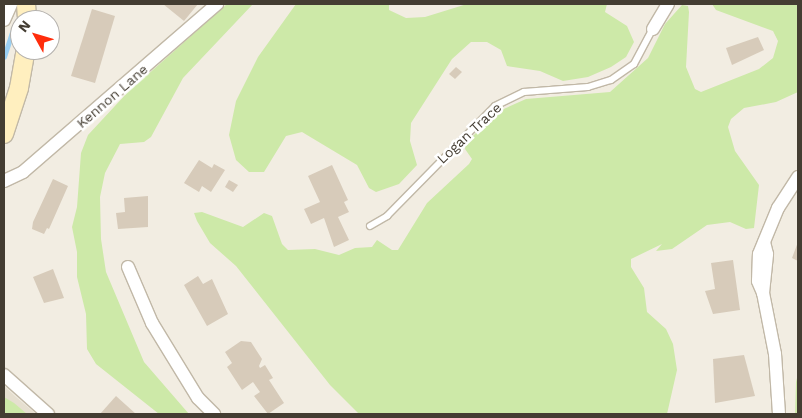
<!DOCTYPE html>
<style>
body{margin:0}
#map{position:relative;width:802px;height:418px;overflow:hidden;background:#f2ede2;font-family:"Work Sans",sans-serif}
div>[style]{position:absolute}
.residential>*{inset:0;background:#e6dfd0}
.green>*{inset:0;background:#cde9a8}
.stream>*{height:4.5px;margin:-2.25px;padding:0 2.25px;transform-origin:2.25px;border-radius:2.25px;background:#9ad0f3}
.building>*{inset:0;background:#d7cbba}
.roads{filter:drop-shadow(1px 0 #c1b8a7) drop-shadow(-1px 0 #c1b8a7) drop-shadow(0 1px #c1b8a7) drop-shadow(0 -1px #c1b8a7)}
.lane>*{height:6px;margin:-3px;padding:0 3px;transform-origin:3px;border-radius:3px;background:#fff}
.street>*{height:12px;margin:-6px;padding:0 6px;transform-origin:6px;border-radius:6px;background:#fff}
.secondary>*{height:18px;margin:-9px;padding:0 9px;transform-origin:9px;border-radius:9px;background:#ffefbf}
span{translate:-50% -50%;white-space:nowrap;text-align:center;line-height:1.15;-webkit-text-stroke:5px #fff;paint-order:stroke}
.street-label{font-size:14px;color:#443d32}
.frame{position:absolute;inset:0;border:5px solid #443d32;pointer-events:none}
.north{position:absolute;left:10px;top:10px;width:50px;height:50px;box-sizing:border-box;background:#fff;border:1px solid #b4b1ad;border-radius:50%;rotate:309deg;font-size:14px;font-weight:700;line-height:20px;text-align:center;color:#443d32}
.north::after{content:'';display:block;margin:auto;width:18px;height:22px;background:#ff2d0c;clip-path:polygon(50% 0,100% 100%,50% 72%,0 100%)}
</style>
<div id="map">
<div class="residential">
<div style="clip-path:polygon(4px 386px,16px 397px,36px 414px,4px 414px)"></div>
</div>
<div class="green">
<div style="clip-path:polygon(227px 4px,253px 4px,183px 78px,151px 137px,144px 142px,120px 144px,105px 173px,100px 197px,101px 239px,106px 272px,144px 362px,189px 414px,159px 414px,96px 364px,87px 349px,86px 314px,77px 277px,77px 252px,72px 227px,77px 207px,81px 153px,88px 135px,127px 93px)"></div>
<div style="clip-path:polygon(296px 4px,389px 4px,389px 10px,406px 18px,425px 17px,467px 4px,607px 4px,605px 12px,627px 26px,634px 42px,626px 57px,611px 67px,588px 77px,563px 81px,540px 71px,507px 66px,501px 50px,487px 42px,471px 42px,452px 59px,411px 123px,410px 141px,417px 165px,399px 184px,376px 192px,369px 188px,357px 165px,302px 132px,286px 136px,264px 172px,249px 172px,236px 160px,229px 135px,236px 101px,258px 57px)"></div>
<div style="clip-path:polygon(712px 4px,798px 4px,798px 92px,776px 102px,744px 108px,731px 119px,728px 127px,735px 151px,759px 185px,754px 228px,746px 229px,730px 222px,707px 225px,672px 249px,656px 251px,662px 244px,631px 259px,631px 267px,644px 288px,647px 312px,666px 329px,673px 344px,677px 370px,667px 414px,359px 414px,330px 385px,236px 266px,210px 243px,197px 221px,194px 213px,202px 212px,243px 227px,264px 213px,272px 216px,282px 244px,288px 250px,315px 249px,339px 255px,355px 248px,372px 247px,377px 240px,392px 250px,398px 250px,427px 203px,469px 164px,472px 159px,465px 149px,466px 143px,497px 112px,526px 99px,610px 92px,648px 58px,665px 24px,682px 5px,688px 6px,689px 12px,686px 67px,695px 89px,701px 92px,759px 69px,773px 58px,778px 41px,773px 31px,716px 10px)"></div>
<div style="clip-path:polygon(798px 374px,798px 414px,795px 414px,796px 382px)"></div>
<div style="clip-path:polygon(4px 397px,14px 403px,27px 414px,4px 414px)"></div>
</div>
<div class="stream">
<div style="left:4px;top:57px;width:26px;rotate:-72deg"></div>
</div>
<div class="building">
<div style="clip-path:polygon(163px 4px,198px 4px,184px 21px)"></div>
<div style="clip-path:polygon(92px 9px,115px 16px,95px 83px,71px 76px)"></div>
<div style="clip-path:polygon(758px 37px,764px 50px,732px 65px,726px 48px)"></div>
<div style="clip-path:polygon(456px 67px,462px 72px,455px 79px,449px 74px)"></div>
<div style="clip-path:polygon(199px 160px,212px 168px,214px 164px,225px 170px,211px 192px,202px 186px,199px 192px,184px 183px)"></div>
<div style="clip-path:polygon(332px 165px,348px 200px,344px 202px,349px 212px,338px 217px,349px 240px,334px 247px,324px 218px,311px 224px,304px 209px,320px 202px,308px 176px)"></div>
<div style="clip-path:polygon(53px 179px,68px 186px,49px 229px,47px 228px,44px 234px,32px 229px,33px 222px)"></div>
<div style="clip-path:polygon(229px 180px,238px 185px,233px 192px,225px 187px)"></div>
<div style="clip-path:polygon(148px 196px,148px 227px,118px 229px,116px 213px,125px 212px,124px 198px)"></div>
<div style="clip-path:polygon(798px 242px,798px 261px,792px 258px)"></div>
<div style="clip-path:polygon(733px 260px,740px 310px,713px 314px,705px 291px,715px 289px,711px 263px)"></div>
<div style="clip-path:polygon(53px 269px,64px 298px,44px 303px,33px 277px)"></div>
<div style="clip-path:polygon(198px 276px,203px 284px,212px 279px,228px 314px,207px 326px,184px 285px)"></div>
<div style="clip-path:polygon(241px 341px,251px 342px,262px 359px,259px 366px,260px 368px,265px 365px,273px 378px,269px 380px,284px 403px,268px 414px,254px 396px,260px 392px,253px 382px,242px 390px,227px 367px,232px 363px,225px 352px)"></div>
<div style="clip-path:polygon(744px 355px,755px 396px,715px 403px,713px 359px)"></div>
<div style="clip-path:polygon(116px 396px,136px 414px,100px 414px)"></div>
</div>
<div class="roads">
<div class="lane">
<div style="left:370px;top:226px;width:20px;rotate:-30deg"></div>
<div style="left:387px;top:216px;width:154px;rotate:-45.5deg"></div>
<div style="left:495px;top:106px;width:32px;rotate:-26deg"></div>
<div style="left:524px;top:92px;width:64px;rotate:-4.5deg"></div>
<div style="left:588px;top:87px;width:24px;rotate:-17deg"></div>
<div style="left:611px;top:80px;width:28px;rotate:-35deg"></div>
<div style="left:634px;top:64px;width:40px;rotate:-62deg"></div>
</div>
<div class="street">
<div style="left:4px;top:20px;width:17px;rotate:-66deg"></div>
<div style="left:653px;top:29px;width:29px;rotate:-59deg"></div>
<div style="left:4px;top:181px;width:21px;rotate:-25deg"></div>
<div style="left:23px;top:172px;width:257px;rotate:-40.9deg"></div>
<div style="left:128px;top:267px;width:61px;rotate:66.8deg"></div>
<div style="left:152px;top:323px;width:88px;rotate:58.5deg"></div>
<div style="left:198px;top:398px;width:23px;rotate:45deg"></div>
<div style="left:763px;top:293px;width:39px;rotate:-84deg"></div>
<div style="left:767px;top:254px;width:12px;rotate:-104deg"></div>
<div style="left:4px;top:375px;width:59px;rotate:41.6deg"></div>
<div style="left:779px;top:414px;width:60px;rotate:-93.8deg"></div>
<div style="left:775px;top:354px;width:62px;rotate:-101.1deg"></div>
<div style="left:763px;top:293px;width:13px;rotate:-113deg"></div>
<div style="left:758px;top:281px;width:27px;rotate:-88deg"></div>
<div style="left:759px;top:254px;width:50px;rotate:-67.6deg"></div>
<div style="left:778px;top:208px;width:37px;rotate:-57deg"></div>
</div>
<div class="secondary">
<div style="left:26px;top:4px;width:16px;rotate:86deg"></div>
<div style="left:4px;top:134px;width:48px;rotate:-71.9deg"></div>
<div style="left:19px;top:88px;width:39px;rotate:-80deg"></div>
</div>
</div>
<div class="street-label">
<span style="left:112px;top:96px;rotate:-41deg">Kennon Lane</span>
<span style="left:469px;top:133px;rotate:-43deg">Logan Trace</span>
</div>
<div class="frame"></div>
<div class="north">N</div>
</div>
